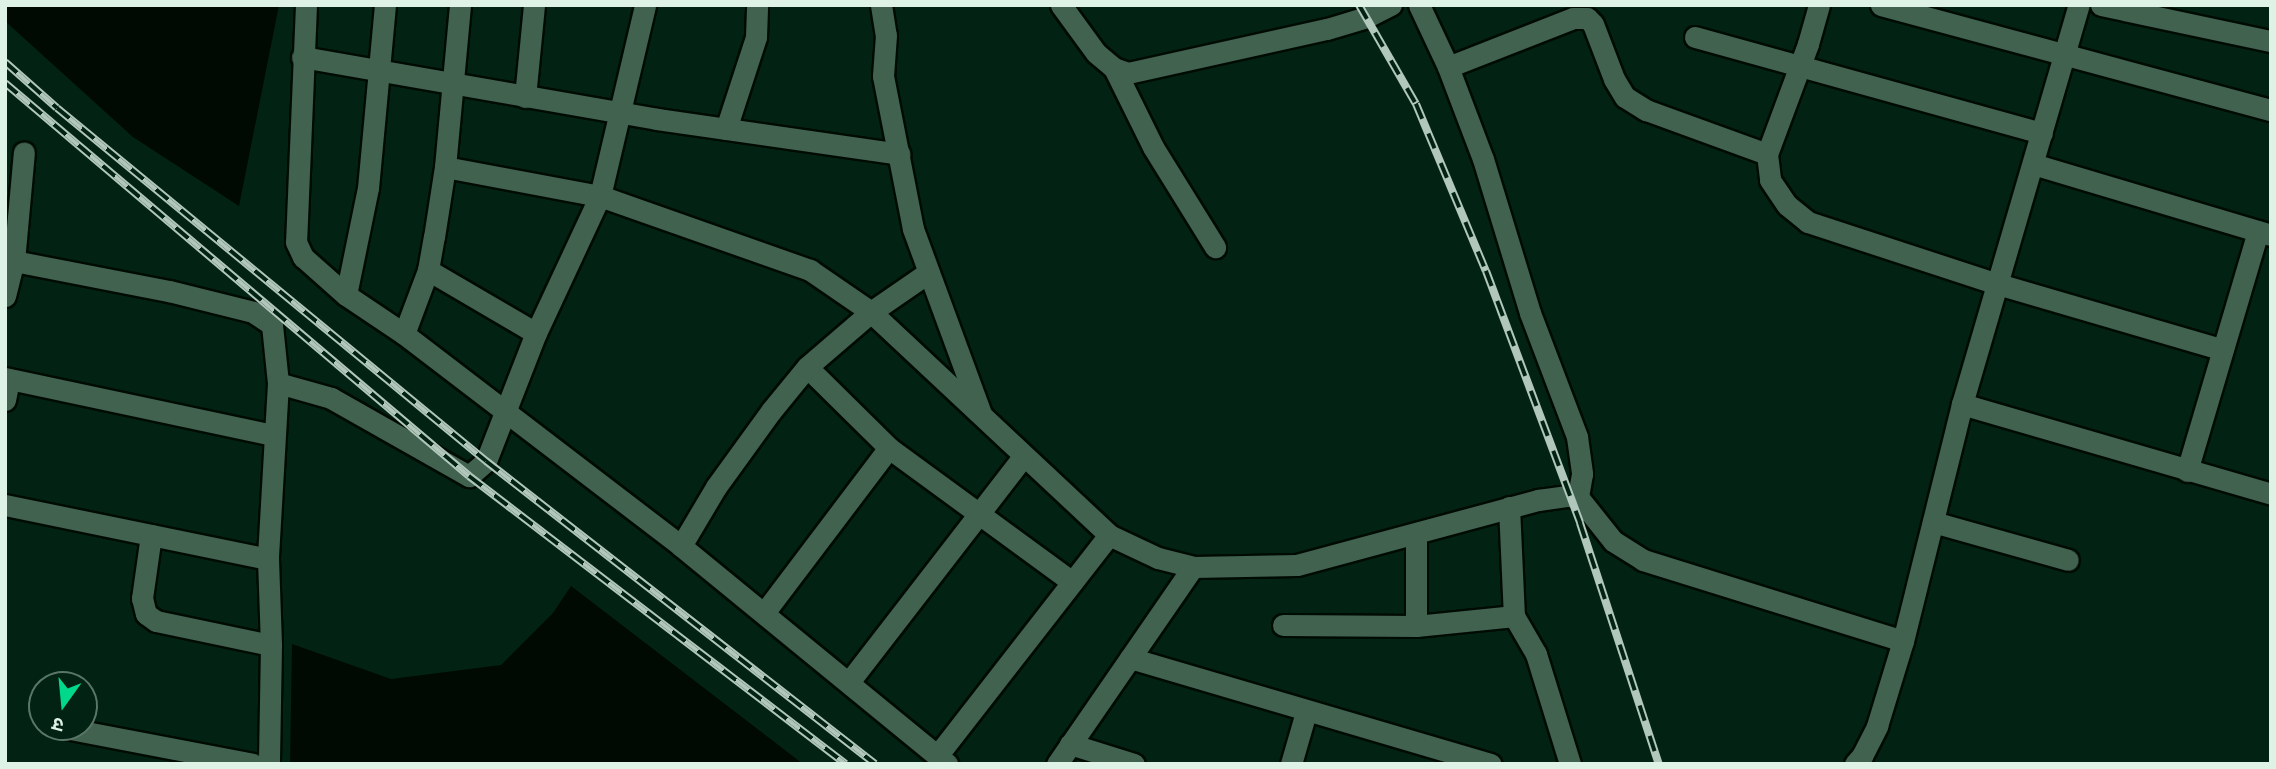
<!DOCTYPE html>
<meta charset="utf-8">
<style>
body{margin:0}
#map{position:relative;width:2276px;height:769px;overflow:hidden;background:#022313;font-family:"Fira Sans","Noto Sans Devanagari",sans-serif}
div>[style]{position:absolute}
.water>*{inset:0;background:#000902}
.roads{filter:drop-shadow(2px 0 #000b03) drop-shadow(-2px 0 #000b03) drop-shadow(0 2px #000b03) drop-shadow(0 -2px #000b03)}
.minor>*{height:21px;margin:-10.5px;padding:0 10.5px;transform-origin:10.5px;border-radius:10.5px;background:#40624f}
.rail>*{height:8px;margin-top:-4px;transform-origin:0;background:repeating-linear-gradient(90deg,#022313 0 16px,#b2c7bb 0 32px);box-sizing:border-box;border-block:2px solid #b2c7bb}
span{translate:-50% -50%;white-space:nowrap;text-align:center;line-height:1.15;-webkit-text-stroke:7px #022313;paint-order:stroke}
.frame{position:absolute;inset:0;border:7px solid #dff2e6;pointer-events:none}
.north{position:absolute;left:28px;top:671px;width:70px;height:70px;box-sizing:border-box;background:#022313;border:2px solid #5a7667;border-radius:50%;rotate:195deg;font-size:19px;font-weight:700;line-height:28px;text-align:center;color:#dff2e6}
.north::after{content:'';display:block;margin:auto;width:24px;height:32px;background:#00d98c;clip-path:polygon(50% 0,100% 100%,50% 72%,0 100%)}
</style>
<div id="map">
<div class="water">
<div style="clip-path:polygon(5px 5px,279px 5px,239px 206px,133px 137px,5px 21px)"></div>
<div style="clip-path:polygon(571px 586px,803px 764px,290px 764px,292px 644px,391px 679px,501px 665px,553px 613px)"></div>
</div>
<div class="roads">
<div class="minor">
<div style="left:306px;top:5px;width:237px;rotate:92.4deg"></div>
<div style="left:296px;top:242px;width:17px;rotate:65deg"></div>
<div style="left:303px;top:257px;width:57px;rotate:41.5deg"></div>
<div style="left:346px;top:295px;width:70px;rotate:33.9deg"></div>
<div style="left:404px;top:334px;width:349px;rotate:37.4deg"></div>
<div style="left:681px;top:546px;width:344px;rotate:39.3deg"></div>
<div style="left:881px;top:5px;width:30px;rotate:81deg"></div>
<div style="left:886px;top:35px;width:41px;rotate:94.2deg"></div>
<div style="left:883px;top:76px;width:156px;rotate:78.9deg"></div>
<div style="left:913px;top:229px;width:197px;rotate:69.8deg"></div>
<div style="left:1061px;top:5px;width:59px;rotate:53.9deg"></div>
<div style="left:1096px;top:53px;width:23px;rotate:40deg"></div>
<div style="left:1114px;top:68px;width:15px;rotate:20deg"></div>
<div style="left:1128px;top:73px;width:204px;rotate:-12.5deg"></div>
<div style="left:1327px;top:29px;width:42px;rotate:-16.7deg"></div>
<div style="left:1367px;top:17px;width:27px;rotate:-27deg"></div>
<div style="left:1419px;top:5px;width:68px;rotate:64.9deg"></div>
<div style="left:1448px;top:67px;width:98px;rotate:69.2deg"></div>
<div style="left:1483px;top:159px;width:161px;rotate:73deg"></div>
<div style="left:1530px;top:313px;width:133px;rotate:69.2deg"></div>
<div style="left:1577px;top:437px;width:37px;rotate:82deg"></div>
<div style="left:1582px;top:474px;width:23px;rotate:100deg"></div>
<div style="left:1819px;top:5px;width:41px;rotate:105.8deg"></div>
<div style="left:1808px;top:44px;width:117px;rotate:110.4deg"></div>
<div style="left:1767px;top:154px;width:26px;rotate:83deg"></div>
<div style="left:1770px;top:180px;width:30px;rotate:56deg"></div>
<div style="left:1787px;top:205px;width:27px;rotate:39deg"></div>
<div style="left:1808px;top:222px;width:200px;rotate:18.1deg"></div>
<div style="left:1998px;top:284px;width:234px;rotate:16.3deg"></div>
<div style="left:1881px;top:5px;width:404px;rotate:15.1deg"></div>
<div style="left:2101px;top:5px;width:174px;rotate:12deg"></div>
<div style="left:1695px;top:37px;width:360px;rotate:15.5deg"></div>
<div style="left:302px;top:57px;width:360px;rotate:9.9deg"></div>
<div style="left:657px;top:119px;width:245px;rotate:8.2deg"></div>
<div style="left:1448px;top:67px;width:134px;rotate:-21.4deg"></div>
<div style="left:1573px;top:18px;width:14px"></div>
<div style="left:1587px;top:18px;width:8px;rotate:45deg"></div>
<div style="left:1593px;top:24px;width:59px;rotate:69.1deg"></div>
<div style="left:1614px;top:79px;width:21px;rotate:59deg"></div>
<div style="left:1625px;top:97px;width:25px;rotate:32deg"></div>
<div style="left:1646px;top:110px;width:129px;rotate:20deg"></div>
<div style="left:1114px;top:68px;width:88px;rotate:63.7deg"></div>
<div style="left:1153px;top:147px;width:118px;rotate:58.2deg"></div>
<div style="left:525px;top:97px;width:92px;rotate:-84.4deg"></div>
<div style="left:726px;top:129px;width:97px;rotate:-71.9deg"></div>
<div style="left:756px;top:37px;width:32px;rotate:-88deg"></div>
<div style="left:2033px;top:164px;width:248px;rotate:16.6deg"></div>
<div style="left:445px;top:167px;width:158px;rotate:10.6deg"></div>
<div style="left:600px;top:196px;width:223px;rotate:19.4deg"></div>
<div style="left:810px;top:270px;width:74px;rotate:34.5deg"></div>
<div style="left:871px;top:312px;width:326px;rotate:43.1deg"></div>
<div style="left:1109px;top:535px;width:54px;rotate:25.1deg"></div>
<div style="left:1158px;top:558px;width:36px;rotate:14deg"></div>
<div style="left:1193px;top:567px;width:104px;rotate:-1.1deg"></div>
<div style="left:1297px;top:565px;width:250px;rotate:-15.1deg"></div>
<div style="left:1538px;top:500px;width:30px;rotate:-8deg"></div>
<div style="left:1568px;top:496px;width:10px;rotate:6deg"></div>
<div style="left:1578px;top:497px;width:56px;rotate:51.5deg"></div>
<div style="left:1613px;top:541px;width:36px;rotate:32deg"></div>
<div style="left:1643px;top:560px;width:272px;rotate:17.3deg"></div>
<div style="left:14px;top:261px;width:158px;rotate:11deg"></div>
<div style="left:169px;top:291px;width:87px;rotate:14deg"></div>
<div style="left:253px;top:312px;width:23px;rotate:34deg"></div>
<div style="left:272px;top:325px;width:58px;rotate:84.1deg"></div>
<div style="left:278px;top:383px;width:176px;rotate:93.3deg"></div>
<div style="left:268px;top:559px;width:86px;rotate:88deg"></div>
<div style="left:271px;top:645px;width:119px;rotate:91deg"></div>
<div style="left:428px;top:270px;width:125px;rotate:30.3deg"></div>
<div style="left:346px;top:295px;width:109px;rotate:-78.4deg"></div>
<div style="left:368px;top:188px;width:184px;rotate:-84.7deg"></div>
<div style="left:5px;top:296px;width:36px;rotate:-76deg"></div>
<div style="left:14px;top:261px;width:109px;rotate:-84.8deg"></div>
<div style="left:404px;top:334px;width:68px;rotate:-69.4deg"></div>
<div style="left:428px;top:270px;width:34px;rotate:-80deg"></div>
<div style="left:434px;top:237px;width:71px;rotate:-81.1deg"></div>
<div style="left:445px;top:167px;width:163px;rotate:-84.7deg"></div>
<div style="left:807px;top:367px;width:115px;rotate:44.6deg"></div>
<div style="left:889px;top:448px;width:227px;rotate:36.2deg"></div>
<div style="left:5px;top:378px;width:275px;rotate:12deg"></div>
<div style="left:278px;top:383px;width:55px;rotate:15.8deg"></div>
<div style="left:331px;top:398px;width:159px;rotate:29.5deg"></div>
<div style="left:469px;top:476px;width:23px;rotate:-41deg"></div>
<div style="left:486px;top:461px;width:137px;rotate:-68.7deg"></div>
<div style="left:536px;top:333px;width:151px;rotate:-65deg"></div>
<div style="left:600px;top:196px;width:196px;rotate:-76.7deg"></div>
<div style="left:5px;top:400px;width:21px;rotate:-79deg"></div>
<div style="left:1962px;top:404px;width:322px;rotate:16.2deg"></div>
<div style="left:2187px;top:471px;width:250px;rotate:-73.5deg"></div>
<div style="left:5px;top:505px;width:268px;rotate:11.6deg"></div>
<div style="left:1509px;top:507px;width:109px;rotate:87.4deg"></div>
<div style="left:1514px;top:616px;width:44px;rotate:59.9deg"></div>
<div style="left:1536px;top:654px;width:115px;rotate:72.8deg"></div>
<div style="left:1933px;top:522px;width:140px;rotate:15.7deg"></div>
<div style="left:151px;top:535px;width:64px;rotate:98.1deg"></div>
<div style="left:142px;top:598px;width:16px;rotate:76deg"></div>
<div style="left:146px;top:614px;width:12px;rotate:35deg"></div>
<div style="left:156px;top:621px;width:117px;rotate:11.8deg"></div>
<div style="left:1416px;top:535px;width:91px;rotate:90deg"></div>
<div style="left:681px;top:546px;width:69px;rotate:-59.3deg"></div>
<div style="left:716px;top:487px;width:94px;rotate:-54.1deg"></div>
<div style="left:771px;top:411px;width:57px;rotate:-50.7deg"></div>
<div style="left:807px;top:367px;width:84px;rotate:-40.7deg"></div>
<div style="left:871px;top:312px;width:70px;rotate:-34.6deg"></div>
<div style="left:764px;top:613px;width:207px;rotate:-52.9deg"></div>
<div style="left:1283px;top:625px;width:133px;rotate:0.4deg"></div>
<div style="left:1416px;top:626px;width:99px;rotate:-5.8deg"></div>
<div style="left:1130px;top:658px;width:376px;rotate:16.4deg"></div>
<div style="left:849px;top:682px;width:284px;rotate:-52.3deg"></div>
<div style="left:70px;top:729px;width:186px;rotate:10.8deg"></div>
<div style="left:1070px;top:744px;width:67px;rotate:17.4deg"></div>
<div style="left:937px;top:756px;width:280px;rotate:-52.1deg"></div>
<div style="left:1057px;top:764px;width:239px;rotate:-55.4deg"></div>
<div style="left:1291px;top:764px;width:54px;rotate:-73.9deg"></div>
<div style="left:1855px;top:764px;width:11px;rotate:-49deg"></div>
<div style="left:1862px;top:756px;width:34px;rotate:-63deg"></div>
<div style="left:1877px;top:726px;width:89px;rotate:-73deg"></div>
<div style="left:1903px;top:641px;width:244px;rotate:-76deg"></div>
<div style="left:1962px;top:404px;width:416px;rotate:-73.7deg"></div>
</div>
</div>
<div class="rail">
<div style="left:1359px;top:5px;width:114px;rotate:60.1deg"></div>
<div style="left:1416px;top:104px;width:181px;rotate:67.3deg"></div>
<div style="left:1486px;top:271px;width:269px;rotate:69.5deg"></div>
<div style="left:1580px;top:523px;width:254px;rotate:71.9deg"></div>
<div style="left:5px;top:62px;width:69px;rotate:41.5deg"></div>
<div style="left:57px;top:108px;width:556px;rotate:39.45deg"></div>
<div style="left:486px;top:461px;width:493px;rotate:37.9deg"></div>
<div style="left:5px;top:83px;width:608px;rotate:40.26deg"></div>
<div style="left:469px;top:476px;width:474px;rotate:37.4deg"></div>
</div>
<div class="frame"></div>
<div class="north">उ</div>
</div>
